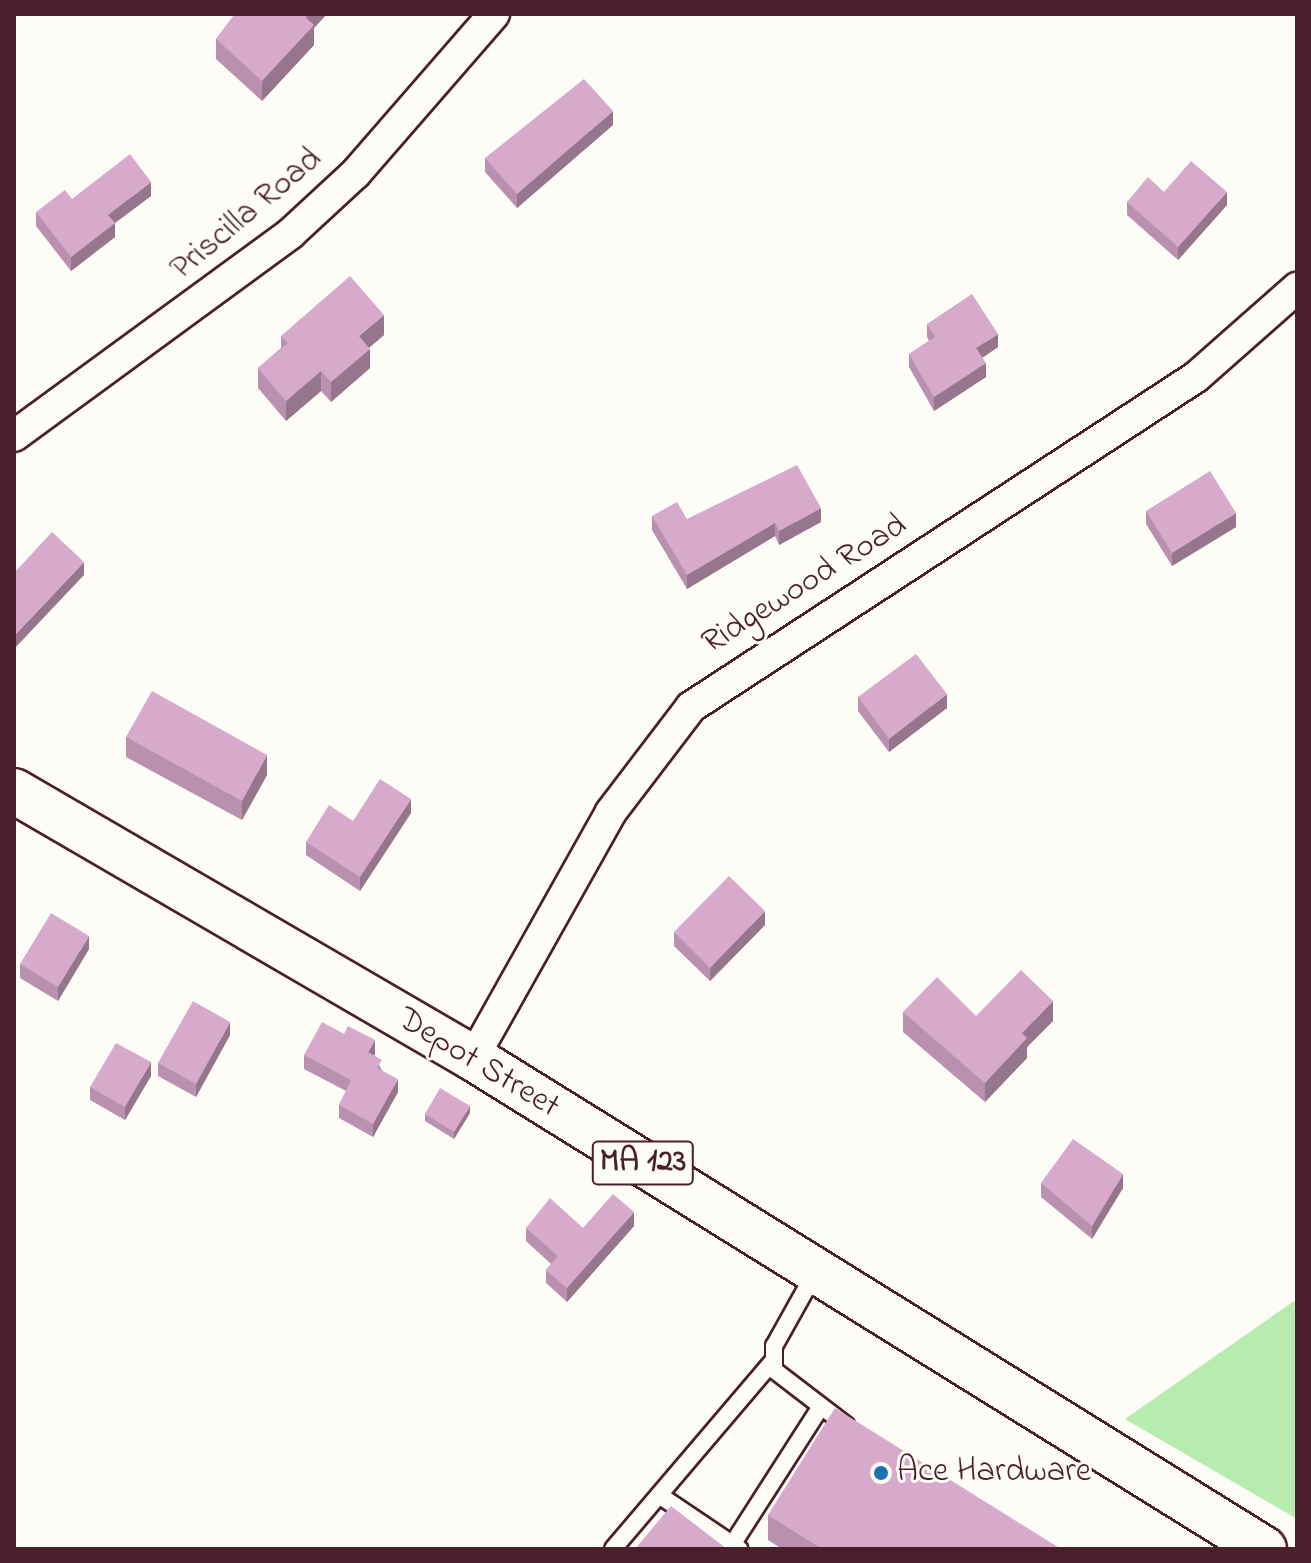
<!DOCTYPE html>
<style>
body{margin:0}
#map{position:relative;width:1311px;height:1563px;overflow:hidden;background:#fdfcf7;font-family:"Indie Flower",sans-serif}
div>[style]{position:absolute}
.green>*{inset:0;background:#b6edaf}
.roads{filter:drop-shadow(2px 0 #4a1f2b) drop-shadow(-2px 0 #4a1f2b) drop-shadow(0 2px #4a1f2b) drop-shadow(0 -2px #4a1f2b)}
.lane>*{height:16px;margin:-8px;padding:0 8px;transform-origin:8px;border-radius:8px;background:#fdfcf7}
.street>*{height:30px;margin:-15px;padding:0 15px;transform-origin:15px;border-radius:15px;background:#fdfcf7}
.highway>*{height:44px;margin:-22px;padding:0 22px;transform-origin:22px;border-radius:22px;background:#fdfcf7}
.wall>*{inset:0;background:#b991ae}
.shaded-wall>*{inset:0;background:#96768d}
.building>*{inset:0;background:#d7a9ca}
.dots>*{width:22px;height:22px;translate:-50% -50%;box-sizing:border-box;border:4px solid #fdfcf7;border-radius:50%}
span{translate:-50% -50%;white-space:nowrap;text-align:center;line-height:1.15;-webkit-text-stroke:6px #fdfcf7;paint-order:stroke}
.shield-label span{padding:2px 6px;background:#fdfcf7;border:2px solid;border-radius:6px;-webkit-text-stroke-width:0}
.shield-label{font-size:32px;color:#4a1f2b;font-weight:700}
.street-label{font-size:34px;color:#4a1f2b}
.poi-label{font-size:34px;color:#4a1f2b}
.left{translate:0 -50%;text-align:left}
.frame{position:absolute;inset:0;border:16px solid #4a1f2b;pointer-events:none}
</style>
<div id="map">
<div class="green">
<div style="clip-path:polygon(1297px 1299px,1297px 1519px,1125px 1419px)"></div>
</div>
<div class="roads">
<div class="lane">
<div style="left:816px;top:1271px;width:86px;rotate:119.2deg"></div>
<div style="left:774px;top:1346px;width:24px;rotate:90deg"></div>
<div style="left:774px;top:1370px;width:91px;rotate:37.4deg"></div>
<div style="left:659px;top:1495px;width:97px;rotate:34deg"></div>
<div style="left:732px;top:1545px;width:163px;rotate:-57.3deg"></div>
<div style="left:613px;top:1549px;width:247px;rotate:-49.6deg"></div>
</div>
<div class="street">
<div style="left:14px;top:436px;width:343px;rotate:-36.2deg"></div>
<div style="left:291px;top:233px;width:87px;rotate:-42.7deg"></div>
<div style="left:355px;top:174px;width:212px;rotate:-49deg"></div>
<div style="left:473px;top:1058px;width:282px;rotate:-60.7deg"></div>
<div style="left:611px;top:812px;width:132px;rotate:-52.7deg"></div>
<div style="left:691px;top:707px;width:603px;rotate:-33.16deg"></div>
<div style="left:1196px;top:377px;width:135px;rotate:-41.4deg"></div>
</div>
<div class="highway">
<div style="left:14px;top:791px;width:531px;rotate:30.19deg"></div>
<div style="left:473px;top:1058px;width:931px;rotate:31.83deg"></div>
</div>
</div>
<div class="wall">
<div style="clip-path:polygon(235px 14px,327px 14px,314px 28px,314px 45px,262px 101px,216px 59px,216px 39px)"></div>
<div style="clip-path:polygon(613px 125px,517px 208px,485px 172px,485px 158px)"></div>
<div style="clip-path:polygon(1164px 192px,1227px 205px,1178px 260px,1127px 215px,1127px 202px)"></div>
<div style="clip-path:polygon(151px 196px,115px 223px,115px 237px,71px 271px,36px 226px,36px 212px,72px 199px)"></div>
<div style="clip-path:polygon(927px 324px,998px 347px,982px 358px,986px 377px,934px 411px,909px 367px,909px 354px,929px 341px,927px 337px)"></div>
<div style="clip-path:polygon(384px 335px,369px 348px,370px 368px,331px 402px,321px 391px,286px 421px,258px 388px,258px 368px,281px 348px,281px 336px)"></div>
<div style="clip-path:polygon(1146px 511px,1236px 527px,1172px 566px,1146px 524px)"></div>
<div style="clip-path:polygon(652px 516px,687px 519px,821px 522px,779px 545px,775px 536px,687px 589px,652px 530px)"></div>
<div style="clip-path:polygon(858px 697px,947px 708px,889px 752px,858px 711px)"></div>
<div style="clip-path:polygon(126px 737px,267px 775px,242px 820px,126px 757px)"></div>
<div style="clip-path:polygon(411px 813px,360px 891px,306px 855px,306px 842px,353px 821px)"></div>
<div style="clip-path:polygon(765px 925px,710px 981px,674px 946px,674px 932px)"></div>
<div style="clip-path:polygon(89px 949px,58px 1001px,20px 978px,20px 964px)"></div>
<div style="clip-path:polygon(903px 1012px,976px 1016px,1053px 1021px,1027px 1047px,1027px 1058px,985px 1102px,903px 1032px)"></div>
<div style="clip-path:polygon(230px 1035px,196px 1097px,158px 1076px,158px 1063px)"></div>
<div style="clip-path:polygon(375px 1054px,374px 1055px,382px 1070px,398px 1092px,373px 1137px,339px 1118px,339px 1105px,346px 1091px,304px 1069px,304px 1055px)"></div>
<div style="clip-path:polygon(151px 1076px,125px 1120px,90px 1100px,90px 1087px)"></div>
<div style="clip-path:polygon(470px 1113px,454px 1139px,425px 1121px,425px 1114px)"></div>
<div style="clip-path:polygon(1041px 1183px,1123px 1188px,1092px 1239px,1041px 1197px)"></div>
<div style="clip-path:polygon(634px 1226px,567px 1302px,546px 1283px,546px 1270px,551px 1264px,526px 1241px,526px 1228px,583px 1228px)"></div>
<div style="clip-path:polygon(768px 1515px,1061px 1549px,782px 1549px,768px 1540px)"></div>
</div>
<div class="shaded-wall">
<div style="clip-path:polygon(309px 14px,327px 14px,314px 28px,314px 45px,262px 101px,262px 81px)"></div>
<div style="clip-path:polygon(613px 111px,613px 125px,517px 208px,517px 194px)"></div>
<div style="clip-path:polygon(151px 182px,151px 196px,108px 228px,108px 215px)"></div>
<div style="clip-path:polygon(1227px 192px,1227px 205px,1178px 260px,1178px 247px)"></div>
<div style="clip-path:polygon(115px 223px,115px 237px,71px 271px,71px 257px)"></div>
<div style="clip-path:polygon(384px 315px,384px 335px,359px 356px,359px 336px)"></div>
<div style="clip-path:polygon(998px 334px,998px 347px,976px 362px,976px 348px)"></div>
<div style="clip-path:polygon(370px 349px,370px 368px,331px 402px,331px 382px)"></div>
<div style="clip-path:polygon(986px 363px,986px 377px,934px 411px,934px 397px)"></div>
<div style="clip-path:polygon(321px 371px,321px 391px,286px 421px,286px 401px)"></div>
<div style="clip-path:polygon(821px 508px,821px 522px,779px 545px,779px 531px)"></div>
<div style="clip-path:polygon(1236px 513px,1236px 527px,1172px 566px,1172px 553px)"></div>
<div style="clip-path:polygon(775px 523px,775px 536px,687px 589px,687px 575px)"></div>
<div style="clip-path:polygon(84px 562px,84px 575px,14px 649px,14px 636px)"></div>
<div style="clip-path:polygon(947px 694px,947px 708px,889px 752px,889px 739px)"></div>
<div style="clip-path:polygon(267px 755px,267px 775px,242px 820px,242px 801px)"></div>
<div style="clip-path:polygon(411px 799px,411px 813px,360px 891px,360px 877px)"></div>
<div style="clip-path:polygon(765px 911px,765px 925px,710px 981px,710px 968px)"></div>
<div style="clip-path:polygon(89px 936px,89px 949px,58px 1001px,58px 987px)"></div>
<div style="clip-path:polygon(1053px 1001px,1053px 1021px,1027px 1047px,1027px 1058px,985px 1102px,985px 1083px,1022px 1033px)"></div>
<div style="clip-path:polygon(230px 1022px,230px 1035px,196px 1097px,196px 1084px)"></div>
<div style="clip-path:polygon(375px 1040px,375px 1054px,368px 1066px,368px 1052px)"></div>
<div style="clip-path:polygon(151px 1062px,151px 1076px,125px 1120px,125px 1107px)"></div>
<div style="clip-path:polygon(398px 1079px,398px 1092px,373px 1137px,373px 1124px)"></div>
<div style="clip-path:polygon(470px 1106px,470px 1113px,454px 1139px,454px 1132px)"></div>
<div style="clip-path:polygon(1123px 1174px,1123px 1188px,1092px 1239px,1092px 1226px)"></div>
<div style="clip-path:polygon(634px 1212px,634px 1226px,567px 1302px,567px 1288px)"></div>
</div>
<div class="building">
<div style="clip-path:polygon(235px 14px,309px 14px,305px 17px,314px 25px,262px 81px,216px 39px)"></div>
<div style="clip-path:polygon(584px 79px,613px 111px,517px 194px,485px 158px)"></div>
<div style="clip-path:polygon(130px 154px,151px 182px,108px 215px,115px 223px,71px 257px,36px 212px,65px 190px,72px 199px)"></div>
<div style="clip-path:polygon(1191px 161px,1227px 192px,1178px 247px,1127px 202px,1148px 177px,1164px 192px)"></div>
<div style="clip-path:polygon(350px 276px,384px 315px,359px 336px,370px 349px,331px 382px,321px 371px,286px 401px,258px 368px,288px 343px,281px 336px)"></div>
<div style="clip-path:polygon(972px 294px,998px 334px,976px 348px,986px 363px,934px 397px,909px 354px,935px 337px,927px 324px)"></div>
<div style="clip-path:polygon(797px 465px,821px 508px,779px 531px,775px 523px,687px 575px,652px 516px,677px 502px,687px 519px)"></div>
<div style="clip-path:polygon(1210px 471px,1236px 513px,1172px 553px,1146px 511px)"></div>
<div style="clip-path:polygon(52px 532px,84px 562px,14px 636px,14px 573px)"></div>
<div style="clip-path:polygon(916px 654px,947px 694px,889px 739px,858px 697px)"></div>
<div style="clip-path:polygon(152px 691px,267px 755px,242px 801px,126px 737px)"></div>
<div style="clip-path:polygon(380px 779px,411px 799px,360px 877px,306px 842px,329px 805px,353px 821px)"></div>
<div style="clip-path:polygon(729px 876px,765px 911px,710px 968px,674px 932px)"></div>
<div style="clip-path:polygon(51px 913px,89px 936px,58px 987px,20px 964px)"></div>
<div style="clip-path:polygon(1021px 970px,1053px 1001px,1022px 1033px,1027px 1038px,985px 1083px,903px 1012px,937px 977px,976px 1016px)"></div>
<div style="clip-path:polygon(193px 1001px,230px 1022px,196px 1084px,158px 1063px)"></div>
<div style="clip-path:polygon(322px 1022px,344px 1034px,348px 1026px,375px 1040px,368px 1052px,382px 1060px,377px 1068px,398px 1079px,373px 1124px,339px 1105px,351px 1080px,304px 1055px)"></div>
<div style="clip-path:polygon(116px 1043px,151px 1062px,125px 1107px,90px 1087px)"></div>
<div style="clip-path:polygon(440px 1088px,470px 1106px,454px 1132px,425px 1114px)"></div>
<div style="clip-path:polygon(1073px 1139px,1123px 1174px,1092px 1226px,1041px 1183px)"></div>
<div style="clip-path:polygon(613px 1194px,634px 1212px,567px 1288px,546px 1270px,558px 1256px,526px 1228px,550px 1198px,583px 1228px)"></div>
<div style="clip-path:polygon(835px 1408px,1061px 1549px,822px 1549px,768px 1515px)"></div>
<div style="clip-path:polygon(671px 1506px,727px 1549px,635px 1549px)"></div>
</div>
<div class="dots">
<div style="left:881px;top:1473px;background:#1f6fb2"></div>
</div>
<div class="shield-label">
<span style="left:643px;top:1163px">MA 123</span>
</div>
<div class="street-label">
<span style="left:247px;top:215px;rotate:-40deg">Priscilla Road</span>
<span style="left:805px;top:585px;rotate:-32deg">Ridgewood Road</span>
<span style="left:478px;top:1064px;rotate:31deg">Depot Street</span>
</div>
<div class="poi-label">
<span class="left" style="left:897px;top:1473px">Ace Hardware</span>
</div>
<div class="frame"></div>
</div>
